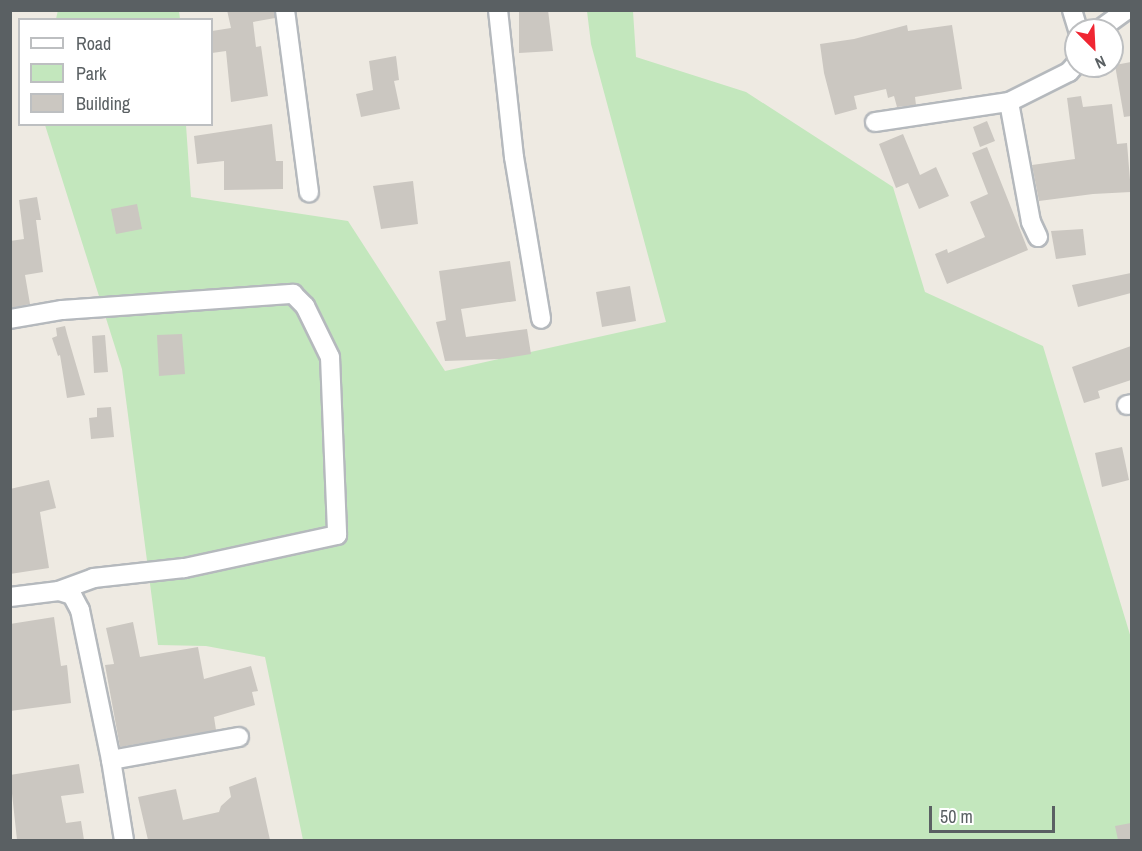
<!DOCTYPE html>
<style>
body{margin:0}
#map{position:relative;width:1142px;height:851px;overflow:hidden;background:#eeeae2;font-family:"Archivo Narrow",sans-serif}
div>[style]{position:absolute}
.green>*{inset:0;background:#c3e7bd}
.building>*{inset:0;background:#cbc7c1}
.roads{filter:drop-shadow(2px 0 #b5b9bd) drop-shadow(-2px 0 #b5b9bd) drop-shadow(0 2px #b5b9bd) drop-shadow(0 -2px #b5b9bd)}
.minor>*{height:18px;margin:-9px;padding:0 9px;transform-origin:9px;border-radius:9px;background:#fff}
span{translate:-50% -50%;white-space:nowrap;text-align:center;line-height:1.15;-webkit-text-stroke:5px #fff;paint-order:stroke}
.frame{position:absolute;inset:0;border:12px solid #5a6063;pointer-events:none}
.legend{position:absolute;left:18px;top:18px;width:195px;height:108px;box-sizing:border-box;background:#fff;border:2px solid #bdbfc1;margin:0;padding:8px 10px;list-style:none;font-size:18px;color:#5a6063}
.legend li{display:flex;align-items:center;gap:12px;height:30px}
.legend b{width:30px;border:2px solid #bdbfc1}
.north{position:absolute;left:1064px;top:18px;width:60px;height:60px;box-sizing:border-box;background:#fff;border:2px solid #bdbfc1;border-radius:50%;rotate:156deg;font-size:16px;font-weight:700;line-height:24px;text-align:center;color:#5a6063}
.north::after{content:'';display:block;margin:auto;width:21px;height:27px;background:#f02632;clip-path:polygon(50% 0,100% 100%,50% 72%,0 100%)}
.scale{position:absolute;left:929px;top:806px;width:126px;height:27px;box-sizing:border-box;border:3px solid #5a6063;border-top:0;padding-left:8px;font-size:18px;line-height:21px;white-space:nowrap;color:#5a6063;-webkit-text-stroke:4px #fff;paint-order:stroke}
</style>
<div id="map">
<div class="green">
<div style="clip-path:polygon(58px 10px,179px 11px,180px 19px,56px 19px)"></div>
<div style="clip-path:polygon(587px 11px,633px 11px,636px 57px,746px 92px,893px 187px,925px 292px,1043px 346px,1131px 638px,1131px 840px,303px 840px,265px 657px,206px 646px,158px 645px,122px 369px,45px 125px,186px 125px,191px 197px,348px 221px,445px 371px,666px 322px,591px 44px)"></div>
</div>
<div class="building">
<div style="clip-path:polygon(227px 10px,274px 10px,275px 18px,253px 22px,256px 47px,261px 46px,268px 96px,231px 102px,226px 51px,212px 53px,212px 31px,231px 28px)"></div>
<div style="clip-path:polygon(519px 10px,548px 10px,553px 51px,519px 53px)"></div>
<div style="clip-path:polygon(907px 25px,908px 31px,952px 25px,962px 89px,915px 97px,916px 105px,897px 107px,894px 96px,888px 98px,886px 89px,854px 96px,857px 109px,835px 115px,824px 73px,820px 44px,854px 39px)"></div>
<div style="clip-path:polygon(396px 56px,399px 80px,394px 81px,400px 109px,361px 117px,356px 94px,373px 90px,369px 61px)"></div>
<div style="clip-path:polygon(1131px 62px,1131px 116px,1124px 117px,1115px 65px)"></div>
<div style="clip-path:polygon(1081px 96px,1083px 107px,1112px 104px,1117px 144px,1127px 143px,1131px 192px,1093px 194px,1039px 201px,1032px 165px,1075px 159px,1067px 98px)"></div>
<div style="clip-path:polygon(987px 121px,995px 141px,980px 147px,973px 127px)"></div>
<div style="clip-path:polygon(272px 124px,276px 161px,283px 161px,283px 189px,224px 190px,224px 161px,197px 164px,194px 136px)"></div>
<div style="clip-path:polygon(903px 134px,920px 175px,936px 167px,949px 196px,919px 209px,908px 183px,896px 188px,879px 144px)"></div>
<div style="clip-path:polygon(987px 147px,1028px 250px,947px 284px,935px 254px,947px 249px,948px 253px,985px 237px,970px 202px,988px 194px,972px 153px)"></div>
<div style="clip-path:polygon(413px 181px,418px 224px,381px 229px,373px 186px)"></div>
<div style="clip-path:polygon(37px 197px,41px 220px,36px 220px,43px 272px,25px 275px,30px 304px,10px 308px,10px 241px,24px 239px,19px 200px)"></div>
<div style="clip-path:polygon(137px 204px,142px 229px,116px 234px,111px 209px)"></div>
<div style="clip-path:polygon(1083px 229px,1086px 255px,1056px 259px,1051px 231px)"></div>
<div style="clip-path:polygon(510px 261px,516px 301px,461px 309px,466px 337px,527px 329px,531px 354px,500px 359px,445px 361px,436px 322px,446px 320px,439px 271px)"></div>
<div style="clip-path:polygon(1131px 273px,1131px 293px,1078px 307px,1072px 285px)"></div>
<div style="clip-path:polygon(630px 286px,636px 321px,602px 327px,596px 292px)"></div>
<div style="clip-path:polygon(65px 326px,67px 334px,85px 395px,67px 398px,60px 355px,58px 356px,52px 338px,57px 336px,56px 328px)"></div>
<div style="clip-path:polygon(182px 334px,185px 374px,159px 376px,157px 335px)"></div>
<div style="clip-path:polygon(105px 335px,108px 372px,94px 373px,92px 336px)"></div>
<div style="clip-path:polygon(1131px 346px,1131px 380px,1098px 391px,1100px 398px,1084px 403px,1072px 367px)"></div>
<div style="clip-path:polygon(111px 407px,114px 437px,91px 439px,89px 418px,97px 417px,97px 408px)"></div>
<div style="clip-path:polygon(1122px 447px,1129px 480px,1102px 487px,1095px 453px)"></div>
<div style="clip-path:polygon(49px 480px,56px 508px,40px 512px,49px 568px,10px 574px,10px 489px)"></div>
<div style="clip-path:polygon(54px 617px,61px 666px,67px 665px,71px 703px,10px 711px,10px 624px)"></div>
<div style="clip-path:polygon(133px 622px,140px 657px,198px 647px,204px 679px,251px 666px,258px 691px,252px 692px,255px 705px,214px 717px,216px 730px,120px 747px,105px 665px,114px 664px,106px 628px)"></div>
<div style="clip-path:polygon(79px 764px,84px 793px,61px 796px,66px 823px,81px 821px,84px 840px,17px 840px,10px 775px)"></div>
<div style="clip-path:polygon(256px 777px,270px 840px,148px 840px,138px 797px,176px 789px,183px 820px,219px 812px,221px 806px,231px 797px,229px 787px)"></div>
<div style="clip-path:polygon(1131px 823px,1131px 840px,1118px 840px,1115px 826px)"></div>
</div>
<div class="roads">
<div class="minor">
<div style="left:285px;top:10px;width:184px;rotate:82.5deg"></div>
<div style="left:498px;top:10px;width:148px;rotate:83.8deg"></div>
<div style="left:514px;top:157px;width:164px;rotate:80.5deg"></div>
<div style="left:1072px;top:10px;width:21px;rotate:73deg"></div>
<div style="left:1099px;top:30px;width:34px;rotate:-36deg"></div>
<div style="left:875px;top:122px;width:135px;rotate:-8.5deg"></div>
<div style="left:1038px;top:237px;width:17px;rotate:-115deg"></div>
<div style="left:1031px;top:222px;width:122px;rotate:-100.4deg"></div>
<div style="left:1009px;top:102px;width:67px;rotate:-26.6deg"></div>
<div style="left:1069px;top:72px;width:11px;rotate:-49deg"></div>
<div style="left:10px;top:319px;width:53px;rotate:-9.8deg"></div>
<div style="left:62px;top:310px;width:232px;rotate:-4deg"></div>
<div style="left:293px;top:294px;width:17px;rotate:45deg"></div>
<div style="left:305px;top:306px;width:57px;rotate:63.9deg"></div>
<div style="left:330px;top:357px;width:178px;rotate:87.7deg"></div>
<div style="left:337px;top:535px;width:157px;rotate:167.8deg"></div>
<div style="left:184px;top:568px;width:91px;rotate:173.7deg"></div>
<div style="left:94px;top:578px;width:37px;rotate:160deg"></div>
<div style="left:1127px;top:405px;width:5px;rotate:-11deg"></div>
<div style="left:10px;top:597px;width:49px;rotate:-7deg"></div>
<div style="left:59px;top:591px;width:14px;rotate:17deg"></div>
<div style="left:72px;top:595px;width:17px;rotate:62deg"></div>
<div style="left:80px;top:610px;width:153px;rotate:78.3deg"></div>
<div style="left:111px;top:760px;width:81px;rotate:80.8deg"></div>
<div style="left:111px;top:760px;width:130px;rotate:-10.2deg"></div>
</div>
</div>
<div class="frame"></div>
<ul class="legend">
<li><b style="height:8px;background:#fff"></b>Road</li>
<li><b style="height:16px;background:#c3e7bd"></b>Park</li>
<li><b style="height:16px;background:#cbc7c1"></b>Building</li>
</ul>
<div class="north">N</div>
<div class="scale">50 m</div>
</div>
